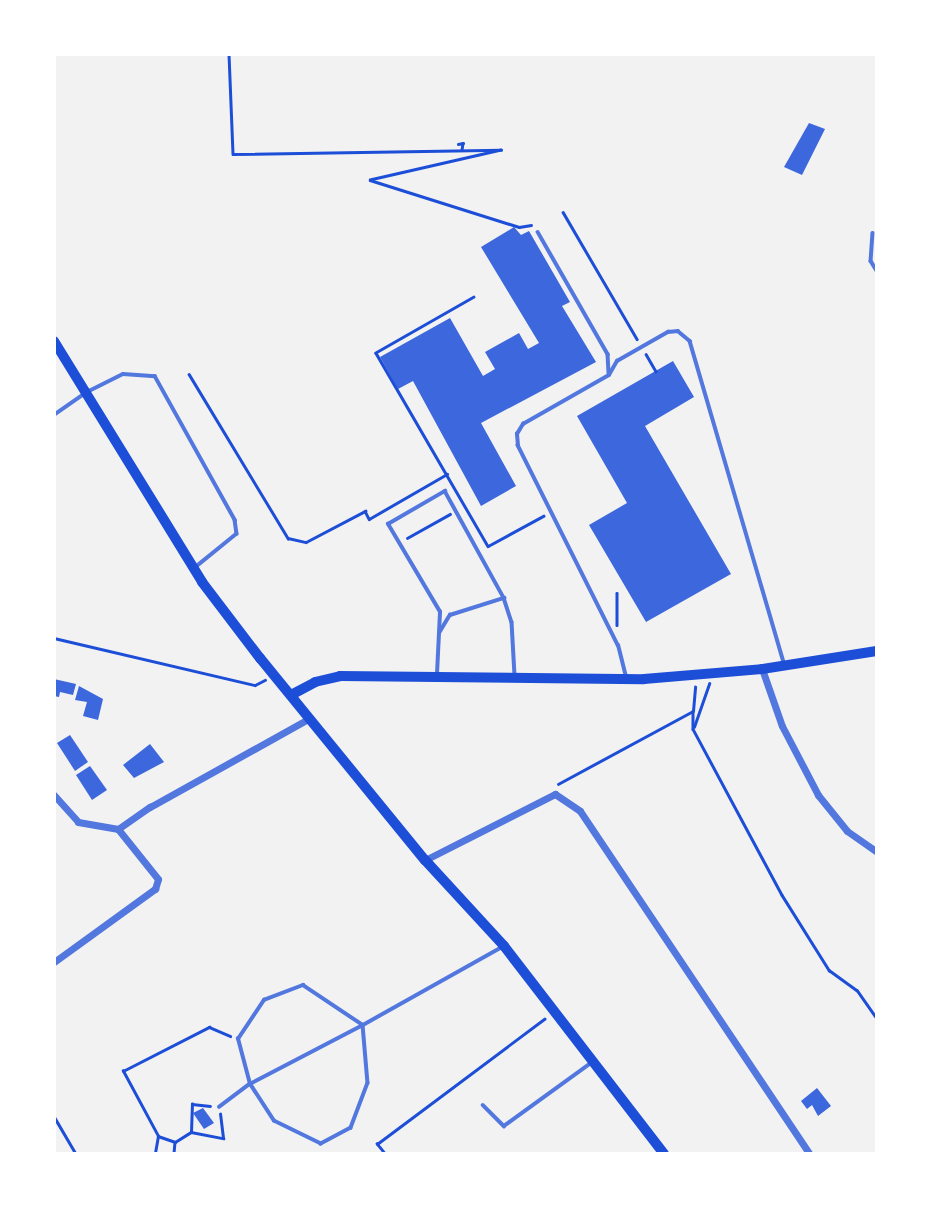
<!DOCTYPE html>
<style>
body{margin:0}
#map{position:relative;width:931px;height:1208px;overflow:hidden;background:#f2f2f2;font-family:Merriweather,serif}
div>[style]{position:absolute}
.building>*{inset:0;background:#3d67dc}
.path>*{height:2.5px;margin:-1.25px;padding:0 1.25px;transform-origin:1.25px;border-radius:1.25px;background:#1d4ed8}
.service>*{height:3.5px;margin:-1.75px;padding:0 1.75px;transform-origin:1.75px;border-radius:1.75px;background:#5277de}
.minor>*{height:7px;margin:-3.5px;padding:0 3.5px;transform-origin:3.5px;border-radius:3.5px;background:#5277de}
.secondary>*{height:10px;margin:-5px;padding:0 5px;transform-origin:5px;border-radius:5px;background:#1d4ed8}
.trunk>*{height:10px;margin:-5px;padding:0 5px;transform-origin:5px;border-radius:5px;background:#1d4ed8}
span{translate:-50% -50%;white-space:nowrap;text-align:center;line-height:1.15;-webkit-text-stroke:7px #fff;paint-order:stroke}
.frame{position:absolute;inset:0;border:56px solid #fff;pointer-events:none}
</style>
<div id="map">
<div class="building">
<div style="clip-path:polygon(809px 123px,825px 129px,802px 175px,784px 167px)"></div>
<div style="clip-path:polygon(514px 227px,521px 235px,529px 231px,570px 302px,562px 306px,596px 362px,481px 423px,516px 486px,481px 506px,413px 381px,398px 389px,380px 357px,450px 318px,483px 376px,495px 369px,485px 352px,519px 333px,528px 349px,539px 343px,481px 247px)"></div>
<div style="clip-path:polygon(673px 361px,694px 397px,645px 426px,731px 574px,646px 622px,589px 525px,627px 503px,577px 416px)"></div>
<div style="clip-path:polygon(54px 679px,76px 684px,73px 695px,60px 692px,59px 697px,54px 696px)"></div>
<div style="clip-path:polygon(79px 686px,103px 699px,98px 720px,83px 716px,87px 702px,75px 700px)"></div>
<div style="clip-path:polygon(70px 735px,88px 762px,75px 771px,57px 743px)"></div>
<div style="clip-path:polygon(150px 744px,164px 762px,134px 778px,123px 765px)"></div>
<div style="clip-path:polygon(90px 766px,107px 790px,92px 800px,76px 775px)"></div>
<div style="clip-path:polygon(817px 1088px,831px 1106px,818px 1116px,812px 1105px,807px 1109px,801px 1101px)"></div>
<div style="clip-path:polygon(203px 1108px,214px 1123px,204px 1129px,193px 1113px)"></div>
</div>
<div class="path">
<div style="left:229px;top:54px;width:100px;rotate:87.7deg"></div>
<div style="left:233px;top:154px;width:268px;rotate:-0.9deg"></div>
<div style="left:501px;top:150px;width:134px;rotate:167.1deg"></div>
<div style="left:370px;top:180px;width:156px;rotate:17.5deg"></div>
<div style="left:519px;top:227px;width:12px;rotate:-9deg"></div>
<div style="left:458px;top:144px;width:5px;rotate:-11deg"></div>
<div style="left:463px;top:143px;width:7px;rotate:98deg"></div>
<div style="left:563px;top:212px;width:147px;rotate:59.8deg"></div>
<div style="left:474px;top:297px;width:113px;rotate:150.3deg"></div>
<div style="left:376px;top:353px;width:223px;rotate:59.9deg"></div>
<div style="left:488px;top:546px;width:63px;rotate:-28.6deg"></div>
<div style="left:646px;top:354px;width:20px;rotate:60deg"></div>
<div style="left:189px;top:374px;width:192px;rotate:58.9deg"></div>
<div style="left:288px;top:538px;width:18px;rotate:13deg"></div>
<div style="left:306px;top:542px;width:67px;rotate:-27.7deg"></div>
<div style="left:365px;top:511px;width:9px;rotate:63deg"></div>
<div style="left:369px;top:519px;width:90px;rotate:-30deg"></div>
<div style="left:407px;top:538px;width:49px;rotate:-29.2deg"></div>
<div style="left:617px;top:593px;width:32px;rotate:90deg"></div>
<div style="left:54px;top:638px;width:206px;rotate:13.2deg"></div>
<div style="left:255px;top:685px;width:11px;rotate:-27deg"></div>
<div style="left:693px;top:711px;width:18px;rotate:90deg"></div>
<div style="left:693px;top:729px;width:188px;rotate:61.8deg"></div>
<div style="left:782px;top:895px;width:89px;rotate:57.9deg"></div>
<div style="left:829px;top:970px;width:34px;rotate:36deg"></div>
<div style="left:857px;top:990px;width:35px;rotate:55deg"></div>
<div style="left:694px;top:727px;width:46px;rotate:-70.8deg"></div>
<div style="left:558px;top:784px;width:153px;rotate:-28.4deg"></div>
<div style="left:693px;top:711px;width:24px;rotate:-85deg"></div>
<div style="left:55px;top:1118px;width:42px;rotate:59.7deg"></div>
<div style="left:191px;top:1132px;width:28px;rotate:-88deg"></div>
<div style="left:192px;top:1104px;width:18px;rotate:6deg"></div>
<div style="left:158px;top:1136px;width:18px;rotate:19deg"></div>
<div style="left:175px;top:1142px;width:12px;rotate:95deg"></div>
<div style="left:175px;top:1142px;width:19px;rotate:-32deg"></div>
<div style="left:191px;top:1132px;width:33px;rotate:11deg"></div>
<div style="left:223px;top:1138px;width:24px;rotate:-97deg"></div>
<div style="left:155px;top:1153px;width:17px;rotate:-80deg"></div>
<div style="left:158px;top:1136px;width:74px;rotate:-118.3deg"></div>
<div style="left:123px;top:1071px;width:97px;rotate:-27.1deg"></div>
<div style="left:209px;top:1027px;width:23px;rotate:23deg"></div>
<div style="left:385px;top:1154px;width:13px;rotate:-129deg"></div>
<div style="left:377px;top:1144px;width:209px;rotate:-36.8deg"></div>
</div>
<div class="service">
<div style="left:538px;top:232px;width:141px;rotate:60.2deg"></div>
<div style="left:608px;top:354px;width:19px;rotate:87deg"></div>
<div style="left:873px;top:233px;width:28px;rotate:94deg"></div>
<div style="left:871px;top:261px;width:12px;rotate:59deg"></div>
<div style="left:54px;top:415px;width:38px;rotate:-35deg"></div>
<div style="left:85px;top:393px;width:42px;rotate:-26.6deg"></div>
<div style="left:123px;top:374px;width:32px;rotate:4deg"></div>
<div style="left:155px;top:376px;width:165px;rotate:60.9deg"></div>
<div style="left:235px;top:520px;width:14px;rotate:82deg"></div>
<div style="left:237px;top:534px;width:54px;rotate:141deg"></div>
<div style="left:439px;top:633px;width:21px;rotate:-59deg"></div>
<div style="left:450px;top:615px;width:57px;rotate:-17.5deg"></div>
<div style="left:437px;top:674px;width:62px;rotate:-87.2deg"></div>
<div style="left:440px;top:612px;width:102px;rotate:-120.6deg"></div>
<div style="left:388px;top:524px;width:66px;rotate:-30.1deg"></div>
<div style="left:445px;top:491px;width:122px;rotate:61.1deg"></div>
<div style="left:504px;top:598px;width:25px;rotate:72deg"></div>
<div style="left:512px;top:622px;width:53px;rotate:86.8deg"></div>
<div style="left:626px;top:677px;width:32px;rotate:-104deg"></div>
<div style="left:618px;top:646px;width:224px;rotate:-116.6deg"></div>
<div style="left:518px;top:446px;width:12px;rotate:-95deg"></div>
<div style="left:517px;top:434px;width:12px;rotate:-59deg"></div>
<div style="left:523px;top:424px;width:99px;rotate:-29.7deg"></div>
<div style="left:609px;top:375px;width:16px;rotate:-60deg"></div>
<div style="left:617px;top:361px;width:59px;rotate:-29.6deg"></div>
<div style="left:668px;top:332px;width:10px;rotate:-6deg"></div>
<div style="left:678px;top:331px;width:16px;rotate:40deg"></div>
<div style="left:690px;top:341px;width:335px;rotate:73.7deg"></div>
<div style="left:363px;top:1025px;width:58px;rotate:85.1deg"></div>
<div style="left:368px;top:1083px;width:48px;rotate:110.7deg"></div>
<div style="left:351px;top:1128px;width:34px;rotate:152deg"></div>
<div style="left:321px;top:1144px;width:52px;rotate:-153.9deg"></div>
<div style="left:274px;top:1121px;width:44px;rotate:-123deg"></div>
<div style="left:250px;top:1084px;width:127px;rotate:-27.6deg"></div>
<div style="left:483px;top:1105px;width:30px;rotate:45deg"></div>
<div style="left:504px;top:1126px;width:107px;rotate:-35.9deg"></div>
<div style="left:219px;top:1107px;width:39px;rotate:-37deg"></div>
<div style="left:250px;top:1084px;width:47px;rotate:-104.9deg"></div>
<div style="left:238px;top:1039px;width:47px;rotate:-56.3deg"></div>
<div style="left:264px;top:1000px;width:42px;rotate:-21deg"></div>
<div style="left:303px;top:985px;width:72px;rotate:33.7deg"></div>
<div style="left:363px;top:1025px;width:159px;rotate:-29.3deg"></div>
</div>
<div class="minor">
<div style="left:762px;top:669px;width:60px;rotate:70.7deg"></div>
<div style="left:782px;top:726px;width:78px;rotate:62.4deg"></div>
<div style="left:818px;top:795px;width:46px;rotate:51.1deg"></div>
<div style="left:847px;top:831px;width:37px;rotate:35deg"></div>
<div style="left:54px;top:795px;width:36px;rotate:48deg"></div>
<div style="left:78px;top:822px;width:41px;rotate:9.9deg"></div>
<div style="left:425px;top:860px;width:146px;rotate:-26.9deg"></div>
<div style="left:555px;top:794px;width:30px;rotate:34deg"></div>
<div style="left:580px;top:811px;width:413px;rotate:56.2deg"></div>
<div style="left:54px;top:962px;width:125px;rotate:-35.9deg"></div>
<div style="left:155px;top:889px;width:10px;rotate:-73deg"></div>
<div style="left:158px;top:879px;width:64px;rotate:-128.7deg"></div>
<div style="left:118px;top:829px;width:39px;rotate:-35deg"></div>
<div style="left:150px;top:807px;width:183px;rotate:-29.1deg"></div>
</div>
<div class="secondary">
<div style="left:291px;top:695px;width:27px;rotate:-28deg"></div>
<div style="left:315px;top:682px;width:26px;rotate:-13deg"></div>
<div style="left:340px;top:676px;width:304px;rotate:0.6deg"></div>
<div style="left:644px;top:679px;width:118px;rotate:-4.8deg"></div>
<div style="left:762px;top:669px;width:116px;rotate:-8.9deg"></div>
</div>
<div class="trunk">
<div style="left:54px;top:341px;width:283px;rotate:58.4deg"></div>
<div style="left:202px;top:582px;width:96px;rotate:52.7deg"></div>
<div style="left:260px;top:658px;width:261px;rotate:50.8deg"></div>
<div style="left:425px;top:860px;width:117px;rotate:47.4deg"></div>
<div style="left:504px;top:946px;width:262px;rotate:52.4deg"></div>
</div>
<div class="frame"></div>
</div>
